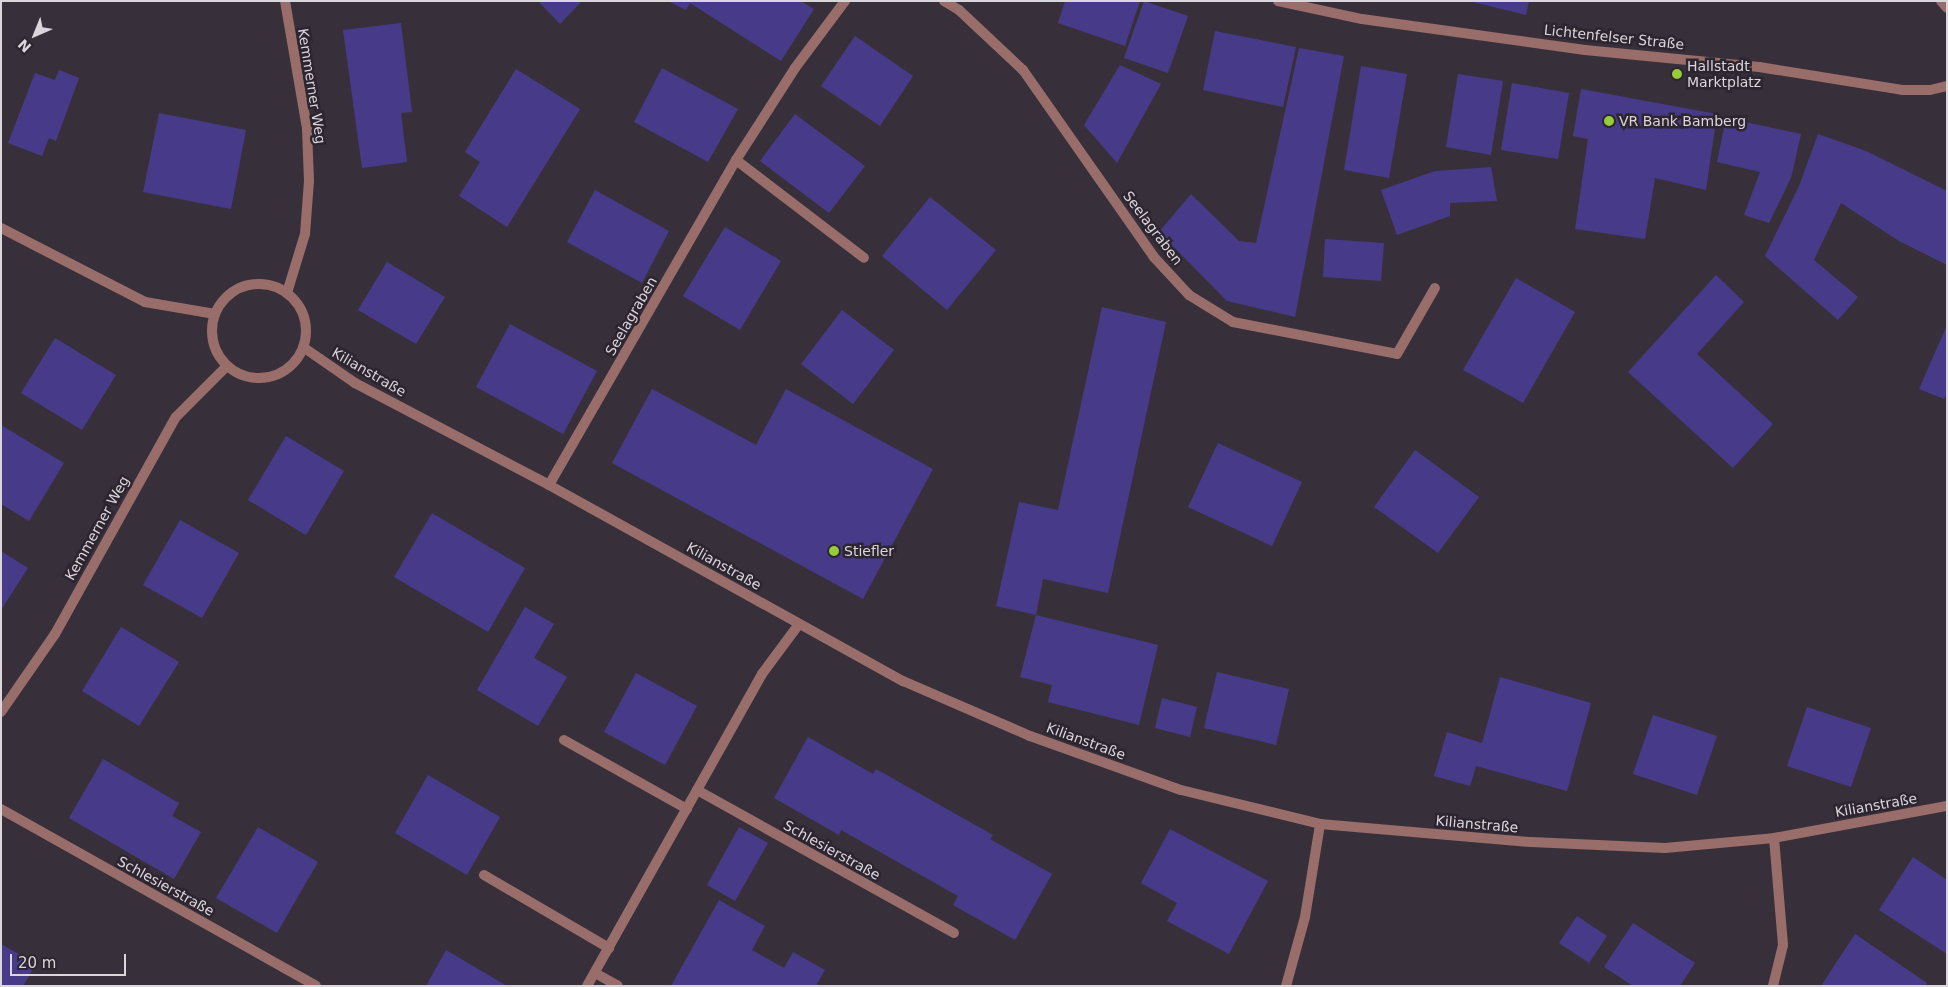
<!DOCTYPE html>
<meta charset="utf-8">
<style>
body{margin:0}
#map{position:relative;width:1948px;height:987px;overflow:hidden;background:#37303b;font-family:"DejaVu Sans",sans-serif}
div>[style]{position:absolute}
.building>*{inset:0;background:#473b89}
.service>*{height:10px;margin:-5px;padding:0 5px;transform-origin:5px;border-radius:5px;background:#996d6a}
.minor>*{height:10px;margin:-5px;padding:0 5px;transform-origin:5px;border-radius:5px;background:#996d6a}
.minor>.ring{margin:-5px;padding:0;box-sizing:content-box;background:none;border:10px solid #996d6a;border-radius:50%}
.tertiary>*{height:10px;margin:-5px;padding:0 5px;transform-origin:5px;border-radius:5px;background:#996d6a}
.dots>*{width:14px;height:14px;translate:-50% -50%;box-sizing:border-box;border:2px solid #2d2630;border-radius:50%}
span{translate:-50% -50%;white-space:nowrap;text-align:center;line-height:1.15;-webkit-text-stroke:5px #2d2630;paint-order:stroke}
.street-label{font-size:14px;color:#dad6dc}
.poi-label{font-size:14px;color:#dad6dc}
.left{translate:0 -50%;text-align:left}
.frame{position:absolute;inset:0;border:2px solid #dad6dc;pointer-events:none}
.north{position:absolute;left:10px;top:10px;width:50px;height:50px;-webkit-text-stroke:4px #2d2630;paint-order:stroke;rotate:224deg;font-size:14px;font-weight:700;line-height:20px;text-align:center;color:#dad6dc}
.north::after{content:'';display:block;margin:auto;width:18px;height:22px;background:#dad6dc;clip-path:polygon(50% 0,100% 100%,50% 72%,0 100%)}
.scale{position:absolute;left:10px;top:954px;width:116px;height:22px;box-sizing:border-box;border:2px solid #dad6dc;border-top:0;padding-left:6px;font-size:15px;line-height:18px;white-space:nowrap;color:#dad6dc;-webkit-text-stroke:4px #2d2630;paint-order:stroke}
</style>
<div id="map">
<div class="building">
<div style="clip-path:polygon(538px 1px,582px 1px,560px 24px)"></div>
<div style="clip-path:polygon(668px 1px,801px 1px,814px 9px,781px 61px,690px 3px,686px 10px)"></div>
<div style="clip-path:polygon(1065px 1px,1140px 1px,1125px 46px,1058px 23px)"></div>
<div style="clip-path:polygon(1144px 1px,1188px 16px,1168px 73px,1124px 58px)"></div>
<div style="clip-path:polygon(1469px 1px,1529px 1px,1526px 15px)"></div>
<div style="clip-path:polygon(401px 23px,412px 112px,401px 113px,407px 162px,362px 168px,343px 30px)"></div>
<div style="clip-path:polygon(1215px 31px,1296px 47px,1283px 107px,1203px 90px)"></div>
<div style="clip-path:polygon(855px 36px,913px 76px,880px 126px,821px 86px)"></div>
<div style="clip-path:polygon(1299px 48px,1344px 56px,1295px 317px,1227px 301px,1159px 232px,1191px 194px,1239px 241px,1256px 243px)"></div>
<div style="clip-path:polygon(1120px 65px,1161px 84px,1117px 163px,1084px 125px)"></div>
<div style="clip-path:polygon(1361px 66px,1407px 74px,1389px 178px,1344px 170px)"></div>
<div style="clip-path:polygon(662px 68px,738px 109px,708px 162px,634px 122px)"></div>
<div style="clip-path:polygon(516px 69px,580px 109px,507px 227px,459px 196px,480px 162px,465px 152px)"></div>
<div style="clip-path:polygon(59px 70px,79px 78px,56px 141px,49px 138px,42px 156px,8px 143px,35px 73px,55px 80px)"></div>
<div style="clip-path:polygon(1458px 74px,1503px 81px,1491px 155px,1446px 147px)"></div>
<div style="clip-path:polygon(1512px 83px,1569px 93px,1558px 159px,1501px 150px)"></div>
<div style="clip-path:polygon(1581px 89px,1717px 114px,1706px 190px,1655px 178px,1645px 239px,1575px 229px,1588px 139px,1573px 136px)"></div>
<div style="clip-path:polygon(159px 113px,246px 130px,231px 209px,143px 192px)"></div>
<div style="clip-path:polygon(795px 114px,865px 166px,829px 213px,760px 161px)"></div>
<div style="clip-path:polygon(1726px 118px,1801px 134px,1791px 178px,1769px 223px,1744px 215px,1760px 172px,1717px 162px)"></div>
<div style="clip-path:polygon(1818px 134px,1866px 151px,1947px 191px,1947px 265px,1899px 241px,1841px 203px,1814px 260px,1858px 297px,1838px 320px,1765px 256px,1799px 186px)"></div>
<div style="clip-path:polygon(1491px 167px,1497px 201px,1450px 203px,1450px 216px,1397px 235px,1381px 190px,1435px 171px)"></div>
<div style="clip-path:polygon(595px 190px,669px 231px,642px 283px,567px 242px)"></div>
<div style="clip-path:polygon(930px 197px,996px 250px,947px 310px,882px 256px)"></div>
<div style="clip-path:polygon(725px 227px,781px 261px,740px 330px,683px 296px)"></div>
<div style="clip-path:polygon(1325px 239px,1384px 243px,1381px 281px,1323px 277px)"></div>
<div style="clip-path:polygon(387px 262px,445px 297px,416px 344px,358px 310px)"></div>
<div style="clip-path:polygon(1716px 275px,1744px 302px,1697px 354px,1773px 424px,1733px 468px,1628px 372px)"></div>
<div style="clip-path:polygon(1516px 278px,1575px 312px,1523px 403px,1463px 370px)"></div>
<div style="clip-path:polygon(1102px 307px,1166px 322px,1108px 593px,1043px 579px,1036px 615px,996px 606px,1019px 502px,1058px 510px)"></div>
<div style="clip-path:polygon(842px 310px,894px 350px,853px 404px,801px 364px)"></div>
<div style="clip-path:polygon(510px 324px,597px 371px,563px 434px,476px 387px)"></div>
<div style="clip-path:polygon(1947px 325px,1947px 394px,1944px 399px,1919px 389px)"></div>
<div style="clip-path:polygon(55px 338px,116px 375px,82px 430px,21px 393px)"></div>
<div style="clip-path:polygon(652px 389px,756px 445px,786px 389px,933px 469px,863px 599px,612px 463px)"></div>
<div style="clip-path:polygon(1px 425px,64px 463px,29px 521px,1px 504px)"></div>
<div style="clip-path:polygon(286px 436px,344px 471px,306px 535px,248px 500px)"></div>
<div style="clip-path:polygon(1218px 443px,1302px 482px,1272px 546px,1188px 507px)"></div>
<div style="clip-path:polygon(1415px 450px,1479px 497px,1438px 553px,1374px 507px)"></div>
<div style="clip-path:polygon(432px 513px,525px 568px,488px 632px,394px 577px)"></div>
<div style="clip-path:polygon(180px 520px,239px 553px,202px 618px,143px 585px)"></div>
<div style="clip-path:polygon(1px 551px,28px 568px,1px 610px)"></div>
<div style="clip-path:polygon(525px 607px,554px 624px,534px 658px,567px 677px,538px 726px,477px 690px)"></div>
<div style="clip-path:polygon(1036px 615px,1158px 645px,1139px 725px,1048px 702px,1052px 685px,1020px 677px)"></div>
<div style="clip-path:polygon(121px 627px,179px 662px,139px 726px,82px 691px)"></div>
<div style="clip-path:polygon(1217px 672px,1289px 689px,1276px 745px,1204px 728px)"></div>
<div style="clip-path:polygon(636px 673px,697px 706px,665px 765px,604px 732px)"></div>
<div style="clip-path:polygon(1500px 677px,1591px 703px,1567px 791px,1476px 766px,1470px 786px,1434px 776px,1447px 732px,1482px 743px)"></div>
<div style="clip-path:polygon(1162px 698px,1197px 707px,1190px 737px,1155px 728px)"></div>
<div style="clip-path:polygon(1807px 707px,1871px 728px,1851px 787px,1787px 766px)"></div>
<div style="clip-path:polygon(1653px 715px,1717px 736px,1697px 795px,1633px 774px)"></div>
<div style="clip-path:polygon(808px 737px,873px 774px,876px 769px,993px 835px,990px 839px,1052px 874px,1015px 940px,953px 905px,958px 896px,841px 830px,839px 835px,774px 798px)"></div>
<div style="clip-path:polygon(103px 759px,179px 803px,172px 816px,201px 832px,174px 879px,69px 818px)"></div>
<div style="clip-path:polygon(428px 775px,500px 817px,467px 875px,395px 833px)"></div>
<div style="clip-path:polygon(258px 827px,318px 862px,277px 933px,216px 898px)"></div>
<div style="clip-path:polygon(739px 827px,768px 843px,735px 901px,707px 885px)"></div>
<div style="clip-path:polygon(1170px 829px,1268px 881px,1229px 954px,1167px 921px,1177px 903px,1141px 883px)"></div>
<div style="clip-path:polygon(1913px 857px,1947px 880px,1947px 954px,1879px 910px)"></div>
<div style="clip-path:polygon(719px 900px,765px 926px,752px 950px,784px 968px,793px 952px,825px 970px,817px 984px,820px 986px,671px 986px)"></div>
<div style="clip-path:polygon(1577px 916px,1607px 936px,1589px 963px,1559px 943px)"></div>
<div style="clip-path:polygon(1633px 923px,1695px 963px,1680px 986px,1633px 986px,1604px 967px)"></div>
<div style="clip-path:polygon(1855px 934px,1927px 983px,1926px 986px,1821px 986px)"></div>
<div style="clip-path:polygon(1px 944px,36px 964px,23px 986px,1px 986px)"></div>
<div style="clip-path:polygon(446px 950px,507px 986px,426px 986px)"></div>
</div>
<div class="service">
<div style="left:944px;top:1px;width:17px;rotate:31deg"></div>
<div style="left:959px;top:10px;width:88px;rotate:43.2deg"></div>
<div style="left:1023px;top:70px;width:227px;rotate:55deg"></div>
<div style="left:1153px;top:256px;width:53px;rotate:47.3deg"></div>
<div style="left:1189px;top:295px;width:52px;rotate:31.5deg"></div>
<div style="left:1233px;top:322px;width:167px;rotate:11deg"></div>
<div style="left:1397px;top:354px;width:76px;rotate:-60.1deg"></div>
<div style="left:1941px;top:1px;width:9px;rotate:49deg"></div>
<div style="left:736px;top:160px;width:161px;rotate:37.4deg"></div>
<div style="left:549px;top:485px;width:375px;rotate:-60.1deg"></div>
<div style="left:736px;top:160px;width:109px;rotate:-57.3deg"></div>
<div style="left:795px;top:68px;width:84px;rotate:-53.3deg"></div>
<div style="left:564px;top:740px;width:141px;rotate:29.3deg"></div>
<div style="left:697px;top:790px;width:294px;rotate:29.1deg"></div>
<div style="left:484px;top:875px;width:145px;rotate:30.3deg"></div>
<div style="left:595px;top:973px;width:26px;rotate:29deg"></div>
</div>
<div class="minor">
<div style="left:285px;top:1px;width:130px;rotate:80.2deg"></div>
<div style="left:307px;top:129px;width:52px;rotate:87.8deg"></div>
<div style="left:309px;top:181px;width:53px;rotate:94.3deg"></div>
<div style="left:305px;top:234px;width:62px;rotate:107deg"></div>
<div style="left:1px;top:228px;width:162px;rotate:27.2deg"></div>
<div style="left:145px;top:302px;width:71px;rotate:9.7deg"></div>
<div class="ring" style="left:212px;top:284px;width:84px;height:84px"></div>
<div style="left:303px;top:347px;width:63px;rotate:34.7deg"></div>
<div style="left:355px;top:383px;width:219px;rotate:27.7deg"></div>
<div style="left:549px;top:485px;width:405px;rotate:29deg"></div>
<div style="left:903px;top:681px;width:138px;rotate:23.4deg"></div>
<div style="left:1030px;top:736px;width:160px;rotate:19.7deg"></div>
<div style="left:1181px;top:790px;width:143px;rotate:13.7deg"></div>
<div style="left:1320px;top:824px;width:212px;rotate:4.9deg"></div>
<div style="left:1531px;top:842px;width:134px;rotate:2.6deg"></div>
<div style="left:1665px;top:848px;width:109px;rotate:-5.2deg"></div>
<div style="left:1774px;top:838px;width:176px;rotate:-10.5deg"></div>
<div style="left:1px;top:712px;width:95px;rotate:-55.3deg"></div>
<div style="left:55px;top:634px;width:248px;rotate:-60.9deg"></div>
<div style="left:176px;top:417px;width:72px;rotate:-45deg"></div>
<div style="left:1px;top:809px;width:361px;rotate:29.3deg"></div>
<div style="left:587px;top:986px;width:358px;rotate:-60.7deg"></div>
<div style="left:762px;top:674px;width:62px;rotate:-53.5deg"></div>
<div style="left:1286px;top:986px;width:72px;rotate:-74.6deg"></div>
<div style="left:1305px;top:917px;width:94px;rotate:-80.8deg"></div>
<div style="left:1773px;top:986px;width:42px;rotate:-76.3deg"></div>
<div style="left:1783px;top:945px;width:107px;rotate:-94.8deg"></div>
</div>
<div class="tertiary">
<div style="left:1278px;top:1px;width:86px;rotate:12.1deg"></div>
<div style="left:1362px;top:19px;width:225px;rotate:7.9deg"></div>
<div style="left:1585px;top:50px;width:175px;rotate:5.6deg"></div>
<div style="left:1759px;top:67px;width:145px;rotate:9.1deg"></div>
<div style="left:1902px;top:90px;width:28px"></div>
<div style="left:1930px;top:90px;width:17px;rotate:-13deg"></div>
</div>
<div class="dots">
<div style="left:1677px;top:74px;background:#96cc3a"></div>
<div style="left:1609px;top:121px;background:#96cc3a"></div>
<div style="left:834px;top:551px;background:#96cc3a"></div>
</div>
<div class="street-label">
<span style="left:1614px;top:37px;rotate:6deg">Lichtenfelser Straße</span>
<span style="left:312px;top:86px;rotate:81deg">Kemmerner Weg</span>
<span style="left:1153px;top:228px;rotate:53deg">Seelagraben</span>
<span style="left:631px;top:316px;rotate:-60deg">Seelagraben</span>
<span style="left:369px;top:372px;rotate:30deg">Kilianstraße</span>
<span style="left:97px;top:528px;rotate:-61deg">Kemmerner Weg</span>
<span style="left:724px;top:566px;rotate:29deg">Kilianstraße</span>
<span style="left:1086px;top:741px;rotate:20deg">Kilianstraße</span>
<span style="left:1876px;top:805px;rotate:-10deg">Kilianstraße</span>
<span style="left:1477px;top:824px;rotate:5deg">Kilianstraße</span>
<span style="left:832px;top:850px;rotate:29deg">Schlesierstraße</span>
<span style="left:166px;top:886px;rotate:29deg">Schlesierstraße</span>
</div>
<div class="poi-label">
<span class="left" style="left:1687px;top:74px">Hallstadt<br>Marktplatz</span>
<span class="left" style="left:1619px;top:121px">VR Bank Bamberg</span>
<span class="left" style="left:844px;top:551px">Stiefler</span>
</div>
<div class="frame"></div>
<div class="north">N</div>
<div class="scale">20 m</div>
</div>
